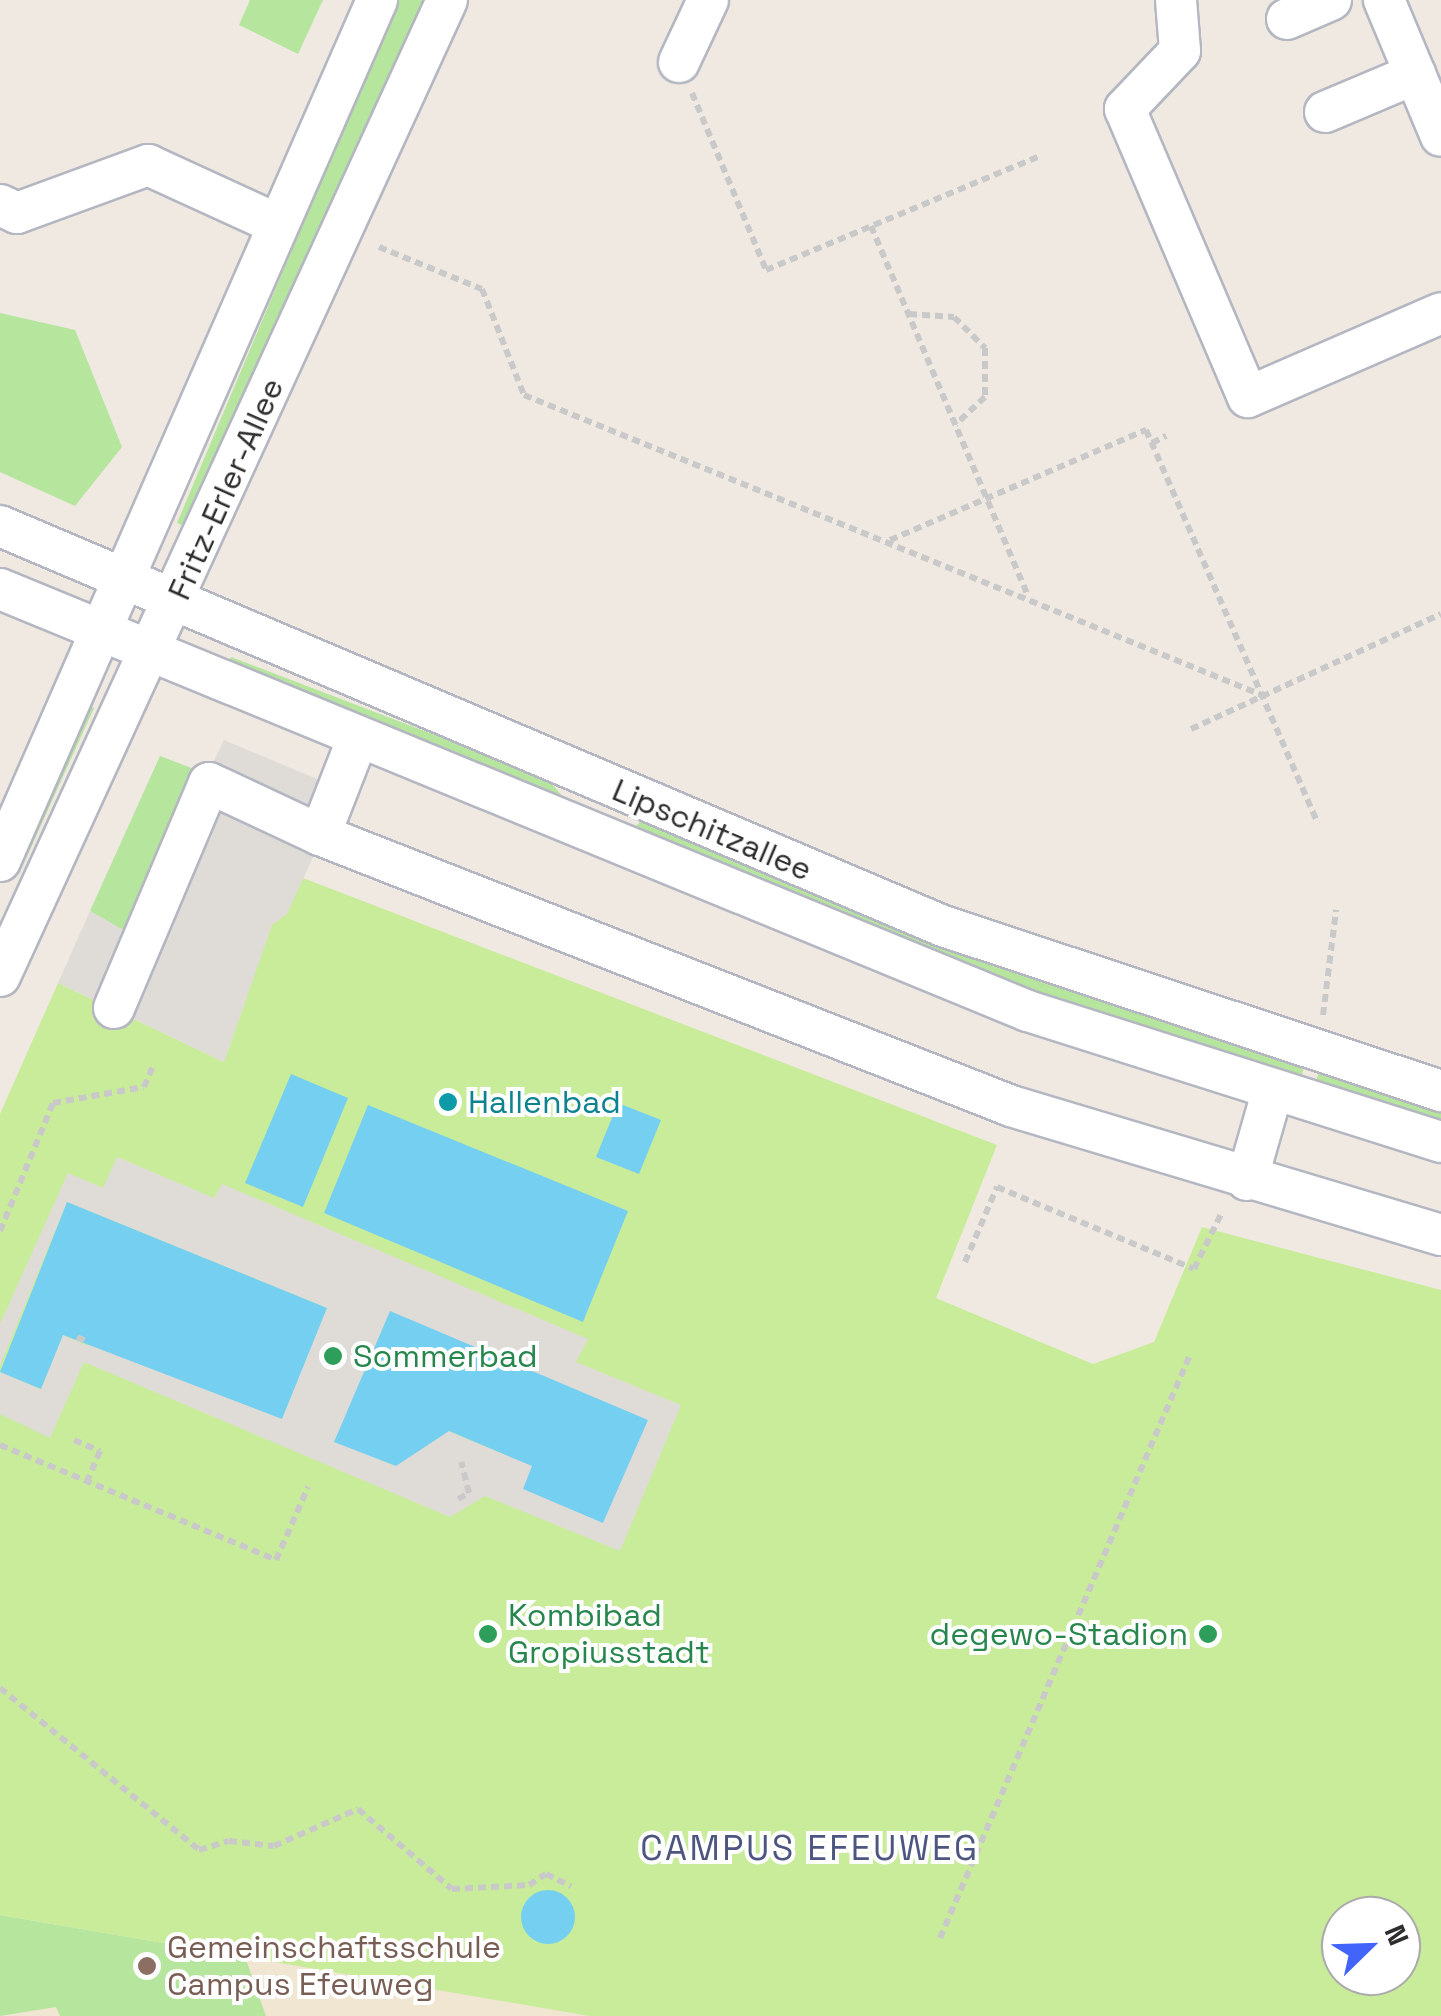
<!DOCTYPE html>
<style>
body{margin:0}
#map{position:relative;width:1441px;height:2016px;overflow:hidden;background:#efe9e1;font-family:"Space Grotesk",sans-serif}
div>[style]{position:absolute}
.education>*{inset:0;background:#f0e6d1}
.green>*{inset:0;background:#b6e59e}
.pitch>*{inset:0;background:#c9ec9a}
.plaza>*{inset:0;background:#dfdcd8}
.water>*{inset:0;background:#75cff0}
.round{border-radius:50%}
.path>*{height:6px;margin-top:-3px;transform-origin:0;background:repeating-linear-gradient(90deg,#c9c9c9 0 8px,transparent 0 13px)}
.roads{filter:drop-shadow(2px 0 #b4b7c1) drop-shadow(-2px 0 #b4b7c1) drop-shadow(0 2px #b4b7c1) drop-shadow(0 -2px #b4b7c1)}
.minor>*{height:40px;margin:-20px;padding:0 20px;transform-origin:20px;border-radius:20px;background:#fff}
.dots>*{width:28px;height:28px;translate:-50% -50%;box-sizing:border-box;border:5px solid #fff;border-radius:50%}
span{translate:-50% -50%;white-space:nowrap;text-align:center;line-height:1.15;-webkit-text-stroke:8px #fff;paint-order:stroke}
.street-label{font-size:32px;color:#2e2e2e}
.culture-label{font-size:32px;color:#0d838f}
.left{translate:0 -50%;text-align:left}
.leisure-label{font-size:32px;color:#27864d}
.right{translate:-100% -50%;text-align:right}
.education-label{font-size:32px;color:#785e54}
.neighbourhood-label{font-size:35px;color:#4d5680;letter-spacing:2.5px}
.north{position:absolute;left:1321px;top:1896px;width:100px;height:100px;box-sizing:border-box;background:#fff;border:2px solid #ababab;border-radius:50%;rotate:67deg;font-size:28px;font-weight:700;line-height:40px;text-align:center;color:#2e2e2e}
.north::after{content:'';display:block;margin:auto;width:35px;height:45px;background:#4264fb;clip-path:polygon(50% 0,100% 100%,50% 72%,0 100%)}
</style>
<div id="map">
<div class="education">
<div style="clip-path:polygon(0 1915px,589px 2016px,0 2016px)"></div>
</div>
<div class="green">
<div style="clip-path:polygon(250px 0,323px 0,298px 54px,239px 25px)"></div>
<div style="clip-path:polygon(397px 0,427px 0,192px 530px,177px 523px)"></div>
<div style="clip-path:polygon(0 313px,75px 330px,122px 447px,75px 506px,0 472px)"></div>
<div style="clip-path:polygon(231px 657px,547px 778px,563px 797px,225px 669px)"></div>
<div style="clip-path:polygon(78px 701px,94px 708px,19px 874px,8px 878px)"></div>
<div style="clip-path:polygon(160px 756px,207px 774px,130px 934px,90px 911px)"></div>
<div style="clip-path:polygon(642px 820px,1018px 972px,1304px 1068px,1299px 1083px,1011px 987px,633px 829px)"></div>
<div style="clip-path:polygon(1319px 1073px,1441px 1108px,1441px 1126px,1313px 1088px)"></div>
<div style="clip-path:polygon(0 1915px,245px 1957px,266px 2016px,60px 2016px,56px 2007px,0 2016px)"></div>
</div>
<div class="pitch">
<div style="clip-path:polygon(evenodd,303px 878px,997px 1145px,936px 1298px,1093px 1364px,1154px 1342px,1202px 1227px,1441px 1290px,1441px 2016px,589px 2016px,0 1915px,0 1114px,58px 983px,224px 1062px,271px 926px,303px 878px,1341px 1916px,1401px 1916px,1401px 1976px,1341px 1976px,1341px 1916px)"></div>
</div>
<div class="plaza">
<div style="clip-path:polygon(224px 740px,329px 784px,319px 844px,287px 914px,272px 925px,224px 1062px,58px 983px,90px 911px,130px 934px)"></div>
<div style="clip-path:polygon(evenodd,117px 1157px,214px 1198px,222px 1184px,588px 1339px,576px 1362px,681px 1405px,620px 1551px,485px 1496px,450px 1517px,84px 1362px,50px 1438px,0 1414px,0 1372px,41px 1389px,63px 1335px,86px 1345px,327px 1308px,67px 1202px,0 1366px,0 1324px,68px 1173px,103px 1188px,117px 1157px,648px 1420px,523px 1489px,533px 1466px,448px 1431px,648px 1420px)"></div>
</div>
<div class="water">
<div style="clip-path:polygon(291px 1074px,348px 1098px,303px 1207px,245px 1183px)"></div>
<div style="clip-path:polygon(618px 1103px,661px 1120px,639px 1174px,596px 1157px)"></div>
<div style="clip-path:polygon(368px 1105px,628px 1211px,583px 1322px,324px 1213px)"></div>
<div style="clip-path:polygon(67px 1202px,327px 1308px,282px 1419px,63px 1335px,41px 1389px,0 1372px)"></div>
<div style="clip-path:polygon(390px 1311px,648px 1420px,603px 1523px,523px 1489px,532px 1466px,449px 1431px,396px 1466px,334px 1442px)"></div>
<div class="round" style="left:521px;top:1890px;width:54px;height:54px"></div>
</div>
<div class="path">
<div style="left:692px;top:93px;width:192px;rotate:67.3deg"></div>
<div style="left:766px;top:270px;width:297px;rotate:-22.6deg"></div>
<div style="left:871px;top:226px;width:401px;rotate:67deg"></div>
<div style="left:379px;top:247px;width:111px;rotate:22.2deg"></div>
<div style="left:482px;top:289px;width:114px;rotate:68.4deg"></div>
<div style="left:524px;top:395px;width:799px;rotate:22.13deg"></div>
<div style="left:909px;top:314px;width:45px;rotate:3.8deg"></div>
<div style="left:954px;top:317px;width:44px;rotate:45deg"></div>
<div style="left:985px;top:348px;width:49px;rotate:90deg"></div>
<div style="left:985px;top:397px;width:40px;rotate:137deg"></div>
<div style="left:1152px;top:443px;width:16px;rotate:-27deg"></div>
<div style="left:890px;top:540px;width:279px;rotate:-23.3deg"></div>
<div style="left:1146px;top:430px;width:429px;rotate:66.4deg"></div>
<div style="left:1191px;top:729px;width:275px;rotate:-24.7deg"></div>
<div style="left:1323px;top:1015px;width:106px;rotate:-82.9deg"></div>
<div style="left:0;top:1231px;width:139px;rotate:-67.5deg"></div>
<div style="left:53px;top:1103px;width:92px;rotate:-10deg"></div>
<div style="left:144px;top:1087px;width:23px;rotate:-67deg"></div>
<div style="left:965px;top:1262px;width:82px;rotate:-66.9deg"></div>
<div style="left:997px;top:1187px;width:213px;rotate:22.6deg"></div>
<div style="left:1194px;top:1269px;width:64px;rotate:-63.8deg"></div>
<div style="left:77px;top:1337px;width:12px;rotate:24deg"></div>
<div style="left:74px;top:1440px;width:28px;rotate:23deg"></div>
<div style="left:100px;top:1451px;width:33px;rotate:113deg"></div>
<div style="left:0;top:1445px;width:299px;rotate:22.6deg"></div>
<div style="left:276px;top:1560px;width:80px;rotate:-66.3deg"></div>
<div style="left:458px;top:1499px;width:13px;rotate:-29deg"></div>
<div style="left:469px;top:1493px;width:32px;rotate:-104deg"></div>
<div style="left:0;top:1688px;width:257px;rotate:39.1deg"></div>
<div style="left:199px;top:1850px;width:31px;rotate:-17deg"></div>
<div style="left:229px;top:1841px;width:45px;rotate:6.3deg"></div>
<div style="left:274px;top:1846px;width:92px;rotate:-23.8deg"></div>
<div style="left:358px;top:1809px;width:123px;rotate:40.4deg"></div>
<div style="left:452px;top:1889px;width:77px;rotate:-3deg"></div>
<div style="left:529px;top:1885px;width:20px;rotate:-33deg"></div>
<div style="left:546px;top:1874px;width:28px;rotate:26deg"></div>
<div style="left:940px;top:1938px;width:632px;rotate:-66.8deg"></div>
</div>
<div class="roads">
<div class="minor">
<div style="left:1176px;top:0;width:51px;rotate:85.5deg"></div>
<div style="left:1180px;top:51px;width:80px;rotate:133.5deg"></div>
<div style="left:1125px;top:109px;width:313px;rotate:66.9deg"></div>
<div style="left:1248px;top:397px;width:210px;rotate:-23.5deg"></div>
<div style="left:1384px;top:0;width:147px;rotate:67.3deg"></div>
<div style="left:1287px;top:19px;width:48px;rotate:-23.4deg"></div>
<div style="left:679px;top:62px;width:68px;rotate:-64.9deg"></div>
<div style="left:1325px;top:112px;width:98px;rotate:-22.9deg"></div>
<div style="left:0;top:205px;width:19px;rotate:25deg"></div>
<div style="left:17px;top:213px;width:140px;rotate:-20.1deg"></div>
<div style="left:148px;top:165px;width:142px;rotate:24.6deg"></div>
<div style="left:0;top:526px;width:1024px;rotate:22.99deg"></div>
<div style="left:943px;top:926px;width:525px;rotate:18.33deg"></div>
<div style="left:0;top:589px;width:1111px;rotate:22.32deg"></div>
<div style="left:1028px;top:1011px;width:433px;rotate:17.6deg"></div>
<div style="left:357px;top:740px;width:102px;rotate:111.3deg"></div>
<div style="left:320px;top:835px;width:742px;rotate:21.41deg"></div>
<div style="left:1011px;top:1106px;width:449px;rotate:16.7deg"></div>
<div style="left:0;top:861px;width:940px;rotate:-66.35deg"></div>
<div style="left:0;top:976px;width:1073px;rotate:-65.39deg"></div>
<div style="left:114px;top:1008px;width:244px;rotate:-67.1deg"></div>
<div style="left:209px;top:783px;width:123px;rotate:25.1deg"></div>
<div style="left:1247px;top:1180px;width:91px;rotate:-74deg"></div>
</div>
</div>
<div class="dots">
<div style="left:448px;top:1102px;background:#0f9aa8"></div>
<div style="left:333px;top:1356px;background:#2e9e5b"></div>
<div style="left:488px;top:1634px;background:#2e9e5b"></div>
<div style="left:1208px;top:1634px;background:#2e9e5b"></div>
<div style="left:147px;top:1966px;background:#8d6e63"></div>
</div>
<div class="street-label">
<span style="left:226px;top:489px;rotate:-66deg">Fritz-Erler-Allee</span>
<span style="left:712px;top:830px;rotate:23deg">Lipschitzallee</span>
</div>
<div class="culture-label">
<span class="left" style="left:468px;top:1102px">Hallenbad</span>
</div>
<div class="leisure-label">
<span class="left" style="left:353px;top:1356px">Sommerbad</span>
<span class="left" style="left:508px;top:1634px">Kombibad<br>Gropiusstadt</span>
<span class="right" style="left:1188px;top:1634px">degewo-Stadion</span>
</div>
<div class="education-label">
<span class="left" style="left:167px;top:1966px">Gemeinschaftsschule<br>Campus Efeuweg</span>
</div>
<div class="neighbourhood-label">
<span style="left:810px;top:1848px">CAMPUS EFEUWEG</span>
</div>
<div class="north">N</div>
</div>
